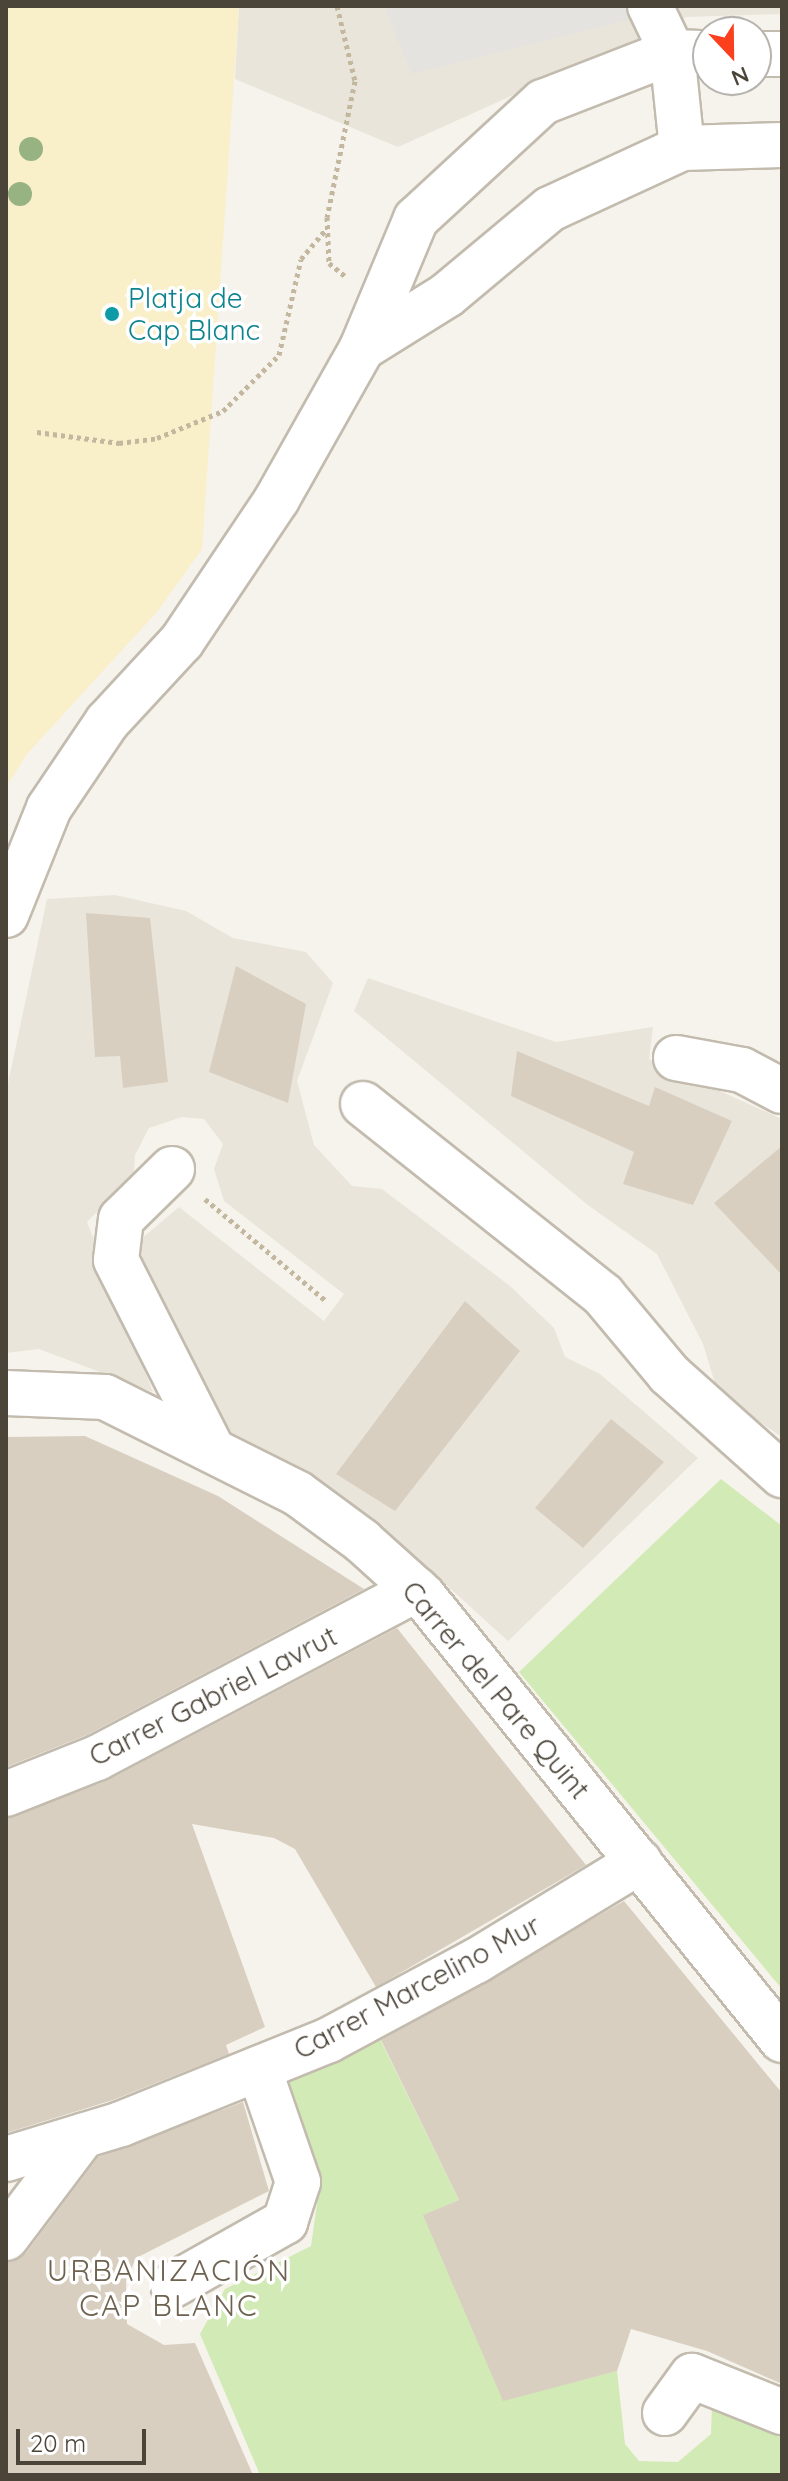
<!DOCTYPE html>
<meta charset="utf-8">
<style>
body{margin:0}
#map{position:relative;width:788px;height:2481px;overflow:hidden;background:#f6f3ec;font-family:Quicksand,sans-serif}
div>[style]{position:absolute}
.residential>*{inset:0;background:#eae5da}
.green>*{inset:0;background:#d2eab5}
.sand>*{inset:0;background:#f9efc9}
.parking>*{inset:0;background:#e5e3e0}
.building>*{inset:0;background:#d8cfc1}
.path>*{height:5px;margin-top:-2.5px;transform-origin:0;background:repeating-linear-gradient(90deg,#c4b79f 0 4px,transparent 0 8px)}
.roads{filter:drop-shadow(2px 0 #c2bbae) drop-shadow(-2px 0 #c2bbae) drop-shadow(0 2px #c2bbae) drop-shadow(0 -2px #c2bbae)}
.minor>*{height:44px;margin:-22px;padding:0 22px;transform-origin:22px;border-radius:22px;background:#fff}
.trees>*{width:24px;height:24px;margin:-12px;border-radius:50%;background:#97b381}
.dots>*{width:22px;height:22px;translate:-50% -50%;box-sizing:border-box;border:4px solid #fff;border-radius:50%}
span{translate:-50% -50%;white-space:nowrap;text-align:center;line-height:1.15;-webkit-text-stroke:7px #fff;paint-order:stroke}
.culture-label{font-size:28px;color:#0d838f}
.left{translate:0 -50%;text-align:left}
.street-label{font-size:28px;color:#4b4439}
.neighbourhood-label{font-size:30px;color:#6e6250;letter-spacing:2px}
.frame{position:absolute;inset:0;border:8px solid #4b4439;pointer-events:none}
.north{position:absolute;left:692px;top:16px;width:80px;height:80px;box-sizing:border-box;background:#fff;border:2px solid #b7b4b0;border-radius:50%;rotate:158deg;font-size:22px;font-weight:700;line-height:32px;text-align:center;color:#4b4439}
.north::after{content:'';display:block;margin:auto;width:28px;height:36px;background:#fc3f1d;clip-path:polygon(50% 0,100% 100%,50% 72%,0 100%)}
.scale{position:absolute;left:16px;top:2429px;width:130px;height:36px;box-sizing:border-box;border:4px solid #4b4439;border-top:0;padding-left:10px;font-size:24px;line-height:28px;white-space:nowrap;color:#4b4439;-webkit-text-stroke:6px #fff;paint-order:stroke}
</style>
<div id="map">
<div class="residential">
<div style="clip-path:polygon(239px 6px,782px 6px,782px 14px,686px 17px,398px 147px,235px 79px)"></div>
<div style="clip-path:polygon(115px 895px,186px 911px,233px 938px,306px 952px,333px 983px,297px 1081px,314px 1145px,352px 1186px,382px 1189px,510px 1286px,554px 1328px,565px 1357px,600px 1374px,698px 1458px,508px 1641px,387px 1531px,222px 1428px,134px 1245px,179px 1207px,324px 1321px,344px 1294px,224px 1201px,214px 1169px,223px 1144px,204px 1119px,182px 1117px,149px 1128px,135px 1155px,134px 1174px,87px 1222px,153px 1392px,39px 1349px,6px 1353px,6px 1093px,47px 899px)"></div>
<div style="clip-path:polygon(368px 978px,556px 1042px,653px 1027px,649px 1059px,782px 1119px,782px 1437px,718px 1393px,703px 1344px,657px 1254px,589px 1206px,354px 1011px)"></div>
</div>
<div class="green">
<div style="clip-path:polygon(721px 1479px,782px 1526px,782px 1989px,519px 1672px)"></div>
<div style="clip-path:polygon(377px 2033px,459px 2200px,424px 2215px,503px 2400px,617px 2371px,625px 2444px,639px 2461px,678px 2462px,711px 2434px,712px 2402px,782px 2429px,782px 2475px,260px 2475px,200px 2334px,225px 2289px,311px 2246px,320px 2183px,283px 2078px)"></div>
</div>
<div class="sand">
<div style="clip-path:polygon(6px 6px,239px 6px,202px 549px,157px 612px,27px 754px,6px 787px)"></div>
</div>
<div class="parking">
<div style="clip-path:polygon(384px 6px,685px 6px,411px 74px)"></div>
</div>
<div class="building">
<div style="clip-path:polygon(86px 913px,150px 918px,168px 1082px,123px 1088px,120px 1056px,95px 1057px)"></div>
<div style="clip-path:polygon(236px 966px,306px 1004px,288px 1103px,209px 1072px)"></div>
<div style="clip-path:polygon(517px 1051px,649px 1106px,655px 1087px,732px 1121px,693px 1205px,623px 1184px,634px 1152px,511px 1096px)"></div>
<div style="clip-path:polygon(782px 1146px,782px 1275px,714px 1203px)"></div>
<div style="clip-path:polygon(465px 1301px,520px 1351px,395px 1511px,336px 1474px)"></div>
<div style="clip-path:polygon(611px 1419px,664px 1462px,583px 1548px,535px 1508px)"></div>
<div style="clip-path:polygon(85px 1436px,218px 1496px,364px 1589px,87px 1735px,6px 1767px,6px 1437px)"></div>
<div style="clip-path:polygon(397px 1628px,586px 1865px,376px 1987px,295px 1849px,274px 1838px,192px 1824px,265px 2027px,226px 2045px,229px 2054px,113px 2100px,6px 2133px,6px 1818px,108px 1780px)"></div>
<div style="clip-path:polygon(624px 1901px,782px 2093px,782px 2384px,707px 2351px,631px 2329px,617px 2371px,503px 2401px,423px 2215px,459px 2200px,381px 2040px)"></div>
<div style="clip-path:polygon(243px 2102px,269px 2191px,136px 2258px,126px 2281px,127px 2324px,164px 2345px,195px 2343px,253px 2475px,6px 2475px,6px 2262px,26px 2253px,98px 2157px)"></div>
</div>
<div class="path">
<div style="left:337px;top:6px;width:77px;rotate:76.5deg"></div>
<div style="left:355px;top:81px;width:139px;rotate:101.6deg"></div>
<div style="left:327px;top:217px;width:46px;rotate:87.5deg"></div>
<div style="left:329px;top:263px;width:21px;rotate:39deg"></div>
<div style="left:37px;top:432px;width:83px;rotate:7.6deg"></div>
<div style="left:119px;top:443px;width:38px;rotate:-7deg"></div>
<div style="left:157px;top:438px;width:71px;rotate:-22.2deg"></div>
<div style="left:223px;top:411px;width:79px;rotate:-45deg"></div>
<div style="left:279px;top:355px;width:98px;rotate:-77.1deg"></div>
<div style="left:301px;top:259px;width:40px;rotate:-50deg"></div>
<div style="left:205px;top:1199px;width:158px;rotate:40.1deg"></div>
</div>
<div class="roads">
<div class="minor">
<div style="left:650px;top:6px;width:51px;rotate:64.4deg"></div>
<div style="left:672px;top:52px;width:97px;rotate:84.1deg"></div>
<div style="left:756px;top:54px;width:26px"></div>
<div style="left:362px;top:348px;width:100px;rotate:-31.9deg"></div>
<div style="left:447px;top:295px;width:134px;rotate:-39.9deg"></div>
<div style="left:550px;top:209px;width:145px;rotate:-24.8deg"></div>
<div style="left:682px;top:148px;width:100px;rotate:-1.7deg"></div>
<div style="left:6px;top:915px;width:115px;rotate:-68.1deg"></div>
<div style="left:49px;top:808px;width:104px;rotate:-56deg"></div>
<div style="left:107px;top:722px;width:110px;rotate:-47.2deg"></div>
<div style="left:182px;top:641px;width:171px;rotate:-56.2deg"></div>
<div style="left:277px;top:499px;width:173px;rotate:-60.6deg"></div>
<div style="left:362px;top:348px;width:140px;rotate:-67.3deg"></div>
<div style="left:416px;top:219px;width:173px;rotate:-42.7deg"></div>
<div style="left:543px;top:102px;width:138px;rotate:-21.2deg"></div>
<div style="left:672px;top:52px;width:36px;rotate:2deg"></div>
<div style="left:676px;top:1058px;width:67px;rotate:10.3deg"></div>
<div style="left:742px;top:1070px;width:45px;rotate:27.7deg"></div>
<div style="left:363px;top:1104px;width:307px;rotate:38.5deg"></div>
<div style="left:603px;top:1295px;width:103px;rotate:50.1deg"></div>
<div style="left:669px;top:1374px;width:152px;rotate:41.8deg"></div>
<div style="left:172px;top:1169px;width:71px;rotate:135.6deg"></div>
<div style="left:121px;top:1219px;width:41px;rotate:97deg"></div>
<div style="left:116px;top:1260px;width:212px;rotate:63.1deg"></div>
<div style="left:6px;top:1393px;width:99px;rotate:2.3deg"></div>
<div style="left:105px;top:1397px;width:215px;rotate:26.6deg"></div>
<div style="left:297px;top:1493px;width:81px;rotate:36.4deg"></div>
<div style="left:362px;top:1541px;width:82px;rotate:42deg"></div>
<div style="left:423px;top:1596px;width:571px;rotate:51.04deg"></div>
<div style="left:6px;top:1794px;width:98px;rotate:-21.6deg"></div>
<div style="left:97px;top:1758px;width:361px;rotate:-27.8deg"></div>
<div style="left:6px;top:2159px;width:120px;rotate:-16.9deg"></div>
<div style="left:121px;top:2124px;width:224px;rotate:-22deg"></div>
<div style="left:329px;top:2040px;width:167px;rotate:-28.3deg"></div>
<div style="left:476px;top:1961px;width:191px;rotate:-31.3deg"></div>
<div style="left:6px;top:2238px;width:128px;rotate:-53deg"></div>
<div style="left:173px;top:2285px;width:129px;rotate:-29.4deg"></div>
<div style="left:285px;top:2222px;width:42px;rotate:-72deg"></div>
<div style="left:298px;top:2182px;width:120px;rotate:-109deg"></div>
<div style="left:665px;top:2413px;width:46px;rotate:-53.9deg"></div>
<div style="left:692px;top:2376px;width:97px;rotate:21.8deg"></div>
</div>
</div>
<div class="trees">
<div style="left:31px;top:149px"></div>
<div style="left:20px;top:194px"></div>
</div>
<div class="dots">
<div style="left:112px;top:314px;background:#0f9aa8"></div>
</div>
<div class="culture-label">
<span class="left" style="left:128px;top:314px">Platja de<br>Cap Blanc</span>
</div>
<div class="street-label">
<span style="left:496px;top:1690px;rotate:50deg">Carrer del Pare Quint</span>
<span style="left:213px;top:1696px;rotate:-27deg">Carrer Gabriel Lavrut</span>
<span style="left:417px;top:1987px;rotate:-28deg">Carrer Marcelino Mur</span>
</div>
<div class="neighbourhood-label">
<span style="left:169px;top:2287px">URBANIZACIÓN<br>CAP BLANC</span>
</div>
<div class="frame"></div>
<div class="north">N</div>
<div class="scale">20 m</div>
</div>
